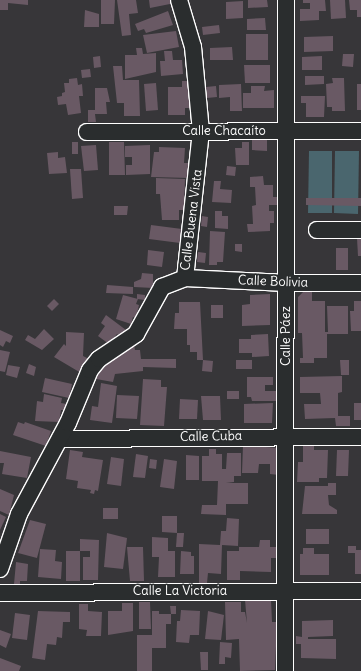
<!DOCTYPE html>
<meta charset="utf-8">
<style>
body{margin:0}
#map{position:relative;width:361px;height:671px;overflow:hidden;background:#373639;font-family:Delius,sans-serif}
div>[style]{position:absolute}
.water>*{inset:0;background:#4a666e}
.building>*{inset:0;background:#695964}
.roads{filter:drop-shadow(1px 0 #fff) drop-shadow(-1px 0 #fff) drop-shadow(0 1px #fff) drop-shadow(0 -1px #fff)}
.minor>*{height:16px;margin:-8px;padding:0 8px;transform-origin:8px;border-radius:8px;background:#2a2d2e}
span{translate:-50% -50%;white-space:nowrap;text-align:center;line-height:1.15;-webkit-text-stroke:3px #2a2d2e;paint-order:stroke}
.street-label{font-size:13px;color:#fff}
</style>
<div id="map">
<div class="water">
<div style="clip-path:polygon(309px 151px,332px 151px,332px 213px,308px 213px)"></div>
<div style="clip-path:polygon(335px 151px,359px 151px,358px 214px,334px 213px)"></div>
</div>
<div class="building">
<div style="clip-path:polygon(0 0,28px 0,28px 5px,8px 3px,8px 10px,0 10px)"></div>
<div style="clip-path:polygon(101px 0,115px 0,114px 24px,101px 24px)"></div>
<div style="clip-path:polygon(117px 0,136px 0,138px 13px,129px 14px,131px 35px,122px 36px)"></div>
<div style="clip-path:polygon(149px 0,170px 0,170px 4px,150px 8px)"></div>
<div style="clip-path:polygon(248px 0,267px 0,268px 7px,248px 8px)"></div>
<div style="clip-path:polygon(303px 0,325px 0,326px 11px,319px 11px,319px 20px,300px 21px,300px 9px,310px 9px,310px 3px,303px 3px)"></div>
<div style="clip-path:polygon(330px 0,345px 0,346px 18px,331px 19px)"></div>
<div style="clip-path:polygon(349px 0,361px 0,361px 17px,357px 17px,357px 10px,350px 10px)"></div>
<div style="clip-path:polygon(243px 1px,243px 18px,226px 19px,226px 2px)"></div>
<div style="clip-path:polygon(85px 10px,99px 14px,99px 27px,84px 27px)"></div>
<div style="clip-path:polygon(168px 11px,173px 25px,146px 33px,144px 29px,138px 31px,135px 24px)"></div>
<div style="clip-path:polygon(265px 18px,266px 30px,247px 30px,247px 19px)"></div>
<div style="clip-path:polygon(219px 25px,220px 33px,203px 35px,202px 27px)"></div>
<div style="clip-path:polygon(176px 31px,179px 47px,147px 53px,143px 35px)"></div>
<div style="clip-path:polygon(246px 34px,268px 34px,268px 60px,246px 60px)"></div>
<div style="clip-path:polygon(333px 36px,333px 51px,304px 52px,304px 37px)"></div>
<div style="clip-path:polygon(232px 47px,233px 60px,210px 60px,210px 48px)"></div>
<div style="clip-path:polygon(136px 48px,142px 48px,143px 54px,156px 53px,156px 72px,125px 79px,125px 55px,137px 55px)"></div>
<div style="clip-path:polygon(164px 51px,172px 51px,173px 60px,182px 60px,183px 74px,161px 76px,160px 61px,165px 61px)"></div>
<div style="clip-path:polygon(343px 54px,354px 54px,353px 67px,342px 66px)"></div>
<div style="clip-path:polygon(100px 56px,101px 67px,94px 68px,93px 57px)"></div>
<div style="clip-path:polygon(322px 56px,322px 70px,302px 70px,302px 57px)"></div>
<div style="clip-path:polygon(244px 65px,270px 65px,270px 83px,245px 83px)"></div>
<div style="clip-path:polygon(113px 66px,122px 66px,123px 80px,139px 80px,140px 116px,124px 116px,124px 103px,117px 103px)"></div>
<div style="clip-path:polygon(90px 69px,91px 77px,82px 78px,81px 70px)"></div>
<div style="clip-path:polygon(305px 76px,324px 76px,324px 84px,305px 85px)"></div>
<div style="clip-path:polygon(77px 78px,78px 85px,82px 84px,83px 96px,79px 96px,81px 113px,68px 115px,66px 104px,58px 105px,57px 97px,62px 96px,62px 93px,65px 92px,64px 83px,69px 83px,69px 79px)"></div>
<div style="clip-path:polygon(332px 78px,344px 78px,345px 111px,332px 111px,332px 107px,327px 107px,326px 84px,333px 83px)"></div>
<div style="clip-path:polygon(182px 81px,191px 81px,191px 108px,185px 108px,185px 115px,168px 115px,168px 87px,182px 87px)"></div>
<div style="clip-path:polygon(156px 83px,158px 110px,146px 111px,144px 84px)"></div>
<div style="clip-path:polygon(241px 84px,242px 111px,230px 111px,230px 97px,219px 98px,219px 85px)"></div>
<div style="clip-path:polygon(357px 84px,361px 84px,361px 110px,357px 110px)"></div>
<div style="clip-path:polygon(216px 86px,217px 97px,207px 98px,206px 87px)"></div>
<div style="clip-path:polygon(251px 86px,265px 86px,264px 91px,274px 90px,274px 108px,243px 108px,243px 93px,251px 93px)"></div>
<div style="clip-path:polygon(95px 88px,107px 88px,110px 102px,106px 102px,107px 114px,95px 114px,96px 122px,88px 122px,88px 110px,95px 110px)"></div>
<div style="clip-path:polygon(301px 96px,325px 96px,324px 117px,306px 117px,306px 103px,301px 103px)"></div>
<div style="clip-path:polygon(252px 139px,267px 139px,267px 151px,252px 150px)"></div>
<div style="clip-path:polygon(72px 142px,78px 142px,78px 154px,72px 154px)"></div>
<div style="clip-path:polygon(109px 142px,124px 142px,125px 175px,109px 175px)"></div>
<div style="clip-path:polygon(242px 142px,249px 142px,249px 165px,236px 165px,235px 148px,242px 148px)"></div>
<div style="clip-path:polygon(96px 145px,98px 170px,84px 171px,81px 146px)"></div>
<div style="clip-path:polygon(150px 145px,150px 174px,126px 175px,126px 165px,132px 165px,132px 157px,125px 157px,125px 146px)"></div>
<div style="clip-path:polygon(159px 147px,185px 148px,184px 163px,190px 163px,189px 178px,151px 177px,154px 152px,159px 152px)"></div>
<div style="clip-path:polygon(58px 152px,58px 158px,65px 157px,67px 173px,49px 174px,47px 153px)"></div>
<div style="clip-path:polygon(227px 166px,236px 167px,235px 176px,226px 175px)"></div>
<div style="clip-path:polygon(70px 169px,81px 169px,83px 198px,72px 199px)"></div>
<div style="clip-path:polygon(263px 176px,264px 185px,273px 185px,273px 197px,278px 197px,279px 205px,269px 205px,269px 211px,274px 211px,274px 223px,270px 223px,270px 231px,248px 232px,247px 224px,253px 224px,252px 206px,256px 205px,255px 187px,250px 187px,250px 177px)"></div>
<div style="clip-path:polygon(156px 178px,185px 179px,184px 210px,179px 210px,179px 220px,162px 220px,160px 194px,156px 194px)"></div>
<div style="clip-path:polygon(214px 181px,221px 181px,220px 189px,232px 190px,231px 203px,212px 202px)"></div>
<div style="clip-path:polygon(306px 198px,361px 198px,361px 206px,306px 205px)"></div>
<div style="clip-path:polygon(114px 206px,128px 206px,127px 215px,114px 215px)"></div>
<div style="clip-path:polygon(215px 211px,222px 211px,222px 216px,228px 216px,228px 229px,215px 228px)"></div>
<div style="clip-path:polygon(202px 216px,208px 217px,207px 227px,201px 226px)"></div>
<div style="clip-path:polygon(151px 225px,182px 229px,180px 243px,149px 239px)"></div>
<div style="clip-path:polygon(210px 231px,225px 232px,223px 262px,217px 262px,217px 265px,209px 265px)"></div>
<div style="clip-path:polygon(357px 238px,361px 238px,361px 256px,358px 256px)"></div>
<div style="clip-path:polygon(235px 244px,242px 244px,242px 252px,235px 251px)"></div>
<div style="clip-path:polygon(336px 248px,348px 248px,348px 270px,336px 270px)"></div>
<div style="clip-path:polygon(148px 250px,164px 252px,162px 267px,147px 265px)"></div>
<div style="clip-path:polygon(198px 252px,206px 253px,205px 263px,197px 262px)"></div>
<div style="clip-path:polygon(142px 273px,153px 274px,153px 288px,134px 287px,134px 282px,141px 279px)"></div>
<div style="clip-path:polygon(107px 285px,133px 287px,133px 294px,106px 293px)"></div>
<div style="clip-path:polygon(304px 291px,312px 291px,312px 301px,325px 301px,325px 332px,328px 332px,327px 306px,348px 306px,348px 334px,327px 334px,327px 358px,314px 358px,314px 363px,300px 363px,300px 358px,303px 358px,302px 333px,298px 333px,298px 297px)"></div>
<div style="clip-path:polygon(137px 294px,145px 295px,145px 300px,137px 299px)"></div>
<div style="clip-path:polygon(270px 294px,270px 325px,242px 326px,242px 305px,250px 304px,250px 295px)"></div>
<div style="clip-path:polygon(123px 295px,138px 299px,136px 304px,139px 305px,136px 318px,133px 317px,131px 324px,116px 319px)"></div>
<div style="clip-path:polygon(54px 299px,59px 304px,52px 311px,47px 306px)"></div>
<div style="clip-path:polygon(354px 301px,361px 301px,361px 331px,351px 331px,350px 311px,354px 311px)"></div>
<div style="clip-path:polygon(179px 302px,200px 302px,203px 360px,197px 360px,197px 352px,190px 352px,190px 345px,187px 345px,187px 329px,174px 329px,175px 313px,179px 313px)"></div>
<div style="clip-path:polygon(211px 305px,223px 305px,223px 318px,211px 318px)"></div>
<div style="clip-path:polygon(106px 315px,126px 330px,120px 337px,117px 334px,109px 344px,98px 336px,105px 326px,101px 323px)"></div>
<div style="clip-path:polygon(44px 329px,54px 339px,42px 350px,25px 340px,28px 335px,35px 339px)"></div>
<div style="clip-path:polygon(0 330px,13px 336px,10px 343px,6px 341px,3px 347px,0 345px)"></div>
<div style="clip-path:polygon(66px 332px,84px 333px,83px 356px,89px 359px,81px 373px,54px 357px,64px 344px,66px 346px)"></div>
<div style="clip-path:polygon(268px 334px,269px 356px,252px 357px,252px 353px,239px 353px,239px 339px,251px 339px,251px 335px)"></div>
<div style="clip-path:polygon(134px 345px,135px 350px,140px 350px,141px 359px,176px 359px,176px 368px,143px 367px,143px 371px,115px 374px,113px 382px,96px 379px,102px 368px,111px 359px)"></div>
<div style="clip-path:polygon(0 350px,10px 352px,5px 372px,0 371px)"></div>
<div style="clip-path:polygon(203px 360px,213px 361px,212px 372px,202px 371px)"></div>
<div style="clip-path:polygon(236px 360px,252px 360px,252px 369px,236px 369px)"></div>
<div style="clip-path:polygon(340px 360px,349px 360px,349px 375px,341px 375px)"></div>
<div style="clip-path:polygon(29px 364px,36px 367px,34px 376px,26px 373px)"></div>
<div style="clip-path:polygon(8px 365px,20px 367px,17px 378px,6px 375px)"></div>
<div style="clip-path:polygon(342px 376px,342px 392px,338px 393px,338px 416px,350px 416px,350px 426px,336px 426px,335px 418px,305px 419px,304px 404px,321px 404px,320px 393px,300px 393px,300px 377px)"></div>
<div style="clip-path:polygon(247px 377px,273px 377px,273px 385px,265px 385px,265px 391px,279px 391px,279px 401px,252px 401px,251px 397px,247px 397px)"></div>
<div style="clip-path:polygon(45px 378px,72px 384px,69px 398px,42px 392px)"></div>
<div style="clip-path:polygon(143px 379px,161px 380px,161px 387px,167px 387px,164px 426px,140px 425px)"></div>
<div style="clip-path:polygon(101px 383px,117px 386px,112px 423px,90px 420px,92px 406px,98px 407px)"></div>
<div style="clip-path:polygon(227px 391px,239px 391px,239px 399px,227px 399px)"></div>
<div style="clip-path:polygon(44px 394px,62px 398px,61px 403px,67px 404px,65px 410px,61px 410px,59px 422px,35px 421px,37px 401px,43px 402px)"></div>
<div style="clip-path:polygon(117px 395px,139px 396px,137px 419px,116px 418px)"></div>
<div style="clip-path:polygon(201px 396px,220px 396px,221px 420px,203px 420px)"></div>
<div style="clip-path:polygon(180px 399px,198px 400px,197px 419px,179px 419px)"></div>
<div style="clip-path:polygon(273px 403px,272px 423px,244px 423px,244px 404px)"></div>
<div style="clip-path:polygon(354px 403px,361px 403px,361px 420px,354px 420px)"></div>
<div style="clip-path:polygon(18px 422px,24px 424px,25px 422px,51px 431px,46px 446px,13px 435px)"></div>
<div style="clip-path:polygon(243px 445px,278px 448px,279px 475px,270px 474px,270px 464px,259px 464px,258px 473px,242px 473px)"></div>
<div style="clip-path:polygon(303px 446px,314px 446px,314px 450px,328px 450px,327px 478px,319px 478px,319px 482px,297px 482px,298px 462px,303px 462px)"></div>
<div style="clip-path:polygon(209px 449px,216px 449px,216px 454px,222px 454px,222px 469px,226px 469px,227px 453px,241px 453px,241px 476px,234px 476px,234px 482px,226px 483px,248px 483px,248px 504px,226px 504px,226px 515px,201px 514px,202px 505px,217px 505px,218px 481px,202px 481px,202px 456px,209px 456px)"></div>
<div style="clip-path:polygon(70px 450px,83px 452px,82px 457px,103px 460px,98px 491px,95px 490px,94px 494px,90px 493px,91px 490px,77px 488px,78px 481px,66px 479px)"></div>
<div style="clip-path:polygon(337px 450px,349px 450px,348px 476px,336px 476px)"></div>
<div style="clip-path:polygon(0 451px,31px 457px,27px 478px,2px 474px,4px 463px,0 463px)"></div>
<div style="clip-path:polygon(136px 454px,148px 456px,145px 478px,133px 477px)"></div>
<div style="clip-path:polygon(186px 455px,199px 456px,199px 480px,186px 480px)"></div>
<div style="clip-path:polygon(111px 457px,124px 459px,121px 486px,107px 484px)"></div>
<div style="clip-path:polygon(150px 459px,157px 460px,156px 469px,149px 468px)"></div>
<div style="clip-path:polygon(164px 459px,177px 461px,174px 489px,160px 487px)"></div>
<div style="clip-path:polygon(328px 483px,336px 483px,336px 495px,328px 495px,329px 505px,337px 510px,337px 514px,302px 514px,305px 486px,328px 486px)"></div>
<div style="clip-path:polygon(0 489px,14px 495px,9px 515px,0 511px)"></div>
<div style="clip-path:polygon(103px 508px,118px 508px,118px 519px,103px 519px)"></div>
<div style="clip-path:polygon(0 514px,6px 517px,0 530px)"></div>
<div style="clip-path:polygon(162px 516px,177px 516px,177px 533px,162px 532px)"></div>
<div style="clip-path:polygon(227px 518px,239px 519px,238px 546px,222px 545px,221px 574px,208px 573px,207px 583px,199px 583px,199px 544px,220px 545px,221px 531px,226px 531px)"></div>
<div style="clip-path:polygon(30px 520px,46px 524px,37px 558px,18px 553px)"></div>
<div style="clip-path:polygon(306px 529px,329px 529px,329px 544px,306px 544px)"></div>
<div style="clip-path:polygon(107px 533px,127px 538px,123px 569px,104px 567px)"></div>
<div style="clip-path:polygon(177px 533px,184px 533px,183px 547px,176px 547px)"></div>
<div style="clip-path:polygon(152px 537px,168px 538px,168px 551px,175px 551px,175px 577px,158px 577px,159px 557px,152px 557px)"></div>
<div style="clip-path:polygon(80px 539px,99px 540px,98px 580px,83px 580px,83px 557px,90px 557px,90px 551px,80px 551px)"></div>
<div style="clip-path:polygon(260px 540px,270px 540px,270px 547px,279px 547px,279px 558px,271px 558px,271px 572px,240px 571px,240px 580px,227px 580px,227px 551px,239px 551px,239px 547px,259px 547px)"></div>
<div style="clip-path:polygon(348px 546px,356px 546px,356px 550px,361px 550px,361px 574px,355px 574px,355px 553px,348px 553px)"></div>
<div style="clip-path:polygon(127px 547px,143px 547px,144px 581px,130px 581px)"></div>
<div style="clip-path:polygon(303px 548px,314px 548px,314px 554px,329px 554px,329px 575px,300px 575px,300px 554px,303px 554px)"></div>
<div style="clip-path:polygon(40px 549px,56px 550px,55px 561px,62px 562px,61px 579px,38px 577px)"></div>
<div style="clip-path:polygon(66px 551px,80px 551px,80px 581px,66px 581px)"></div>
<div style="clip-path:polygon(181px 551px,191px 552px,191px 556px,194px 556px,194px 574px,180px 574px)"></div>
<div style="clip-path:polygon(16px 562px,28px 564px,27px 581px,20px 581px,20px 584px,14px 584px)"></div>
<div style="clip-path:polygon(245px 600px,271px 600px,272px 622px,277px 622px,275px 670px,240px 671px,239px 639px,226px 640px,225px 602px,241px 602px,241px 612px,245px 612px,247px 623px)"></div>
<div style="clip-path:polygon(139px 602px,150px 602px,151px 629px,139px 629px)"></div>
<div style="clip-path:polygon(122px 603px,133px 603px,133px 631px,108px 635px,108px 611px,122px 611px)"></div>
<div style="clip-path:polygon(79px 604px,88px 604px,88px 611px,102px 612px,101px 636px,86px 636px,87px 630px,79px 629px)"></div>
<div style="clip-path:polygon(170px 606px,176px 606px,176px 614px,171px 614px)"></div>
<div style="clip-path:polygon(181px 610px,200px 611px,199px 635px,190px 635px,189px 643px,176px 642px,177px 621px,180px 621px)"></div>
<div style="clip-path:polygon(38px 611px,70px 612px,70px 622px,63px 622px,62px 638px,57px 637px,56px 645px,47px 644px,45px 660px,32px 658px)"></div>
<div style="clip-path:polygon(152px 611px,159px 611px,159px 614px,171px 614px,171px 624px,166px 624px,166px 648px,152px 648px,152px 671px,137px 671px,137px 635px,152px 635px)"></div>
<div style="clip-path:polygon(208px 611px,224px 615px,221px 640px,205px 639px)"></div>
<div style="clip-path:polygon(15px 613px,30px 615px,27px 640px,12px 638px)"></div>
<div style="clip-path:polygon(333px 620px,333px 636px,308px 637px,308px 639px,336px 639px,336px 659px,301px 658px,301px 644px,296px 644px,296px 636px,302px 637px,302px 621px)"></div>
<div style="clip-path:polygon(0 630px,11px 634px,6px 648px,0 645px)"></div>
<div style="clip-path:polygon(220px 642px,232px 643px,231px 658px,225px 657px,225px 664px,219px 664px)"></div>
<div style="clip-path:polygon(200px 652px,208px 652px,208px 670px,201px 670px)"></div>
<div style="clip-path:polygon(0 658px,21px 666px,19px 671px,0 671px)"></div>
</div>
<div class="roads">
<div class="minor">
<div style="left:179px;top:0;width:49px;rotate:73.4deg"></div>
<div style="left:193px;top:47px;width:84px;rotate:84.6deg"></div>
<div style="left:201px;top:131px;width:148px;rotate:96.2deg"></div>
<div style="left:87px;top:132px;width:274px;rotate:-0.2deg"></div>
<div style="left:317px;top:230px;width:44px"></div>
<div style="left:60px;top:439px;width:301px;rotate:-0.4deg"></div>
<div style="left:0;top:569px;width:58px;rotate:-70.9deg"></div>
<div style="left:19px;top:514px;width:103px;rotate:-61.7deg"></div>
<div style="left:68px;top:423px;width:57px;rotate:-67.5deg"></div>
<div style="left:90px;top:370px;width:14px;rotate:-51deg"></div>
<div style="left:99px;top:359px;width:45px;rotate:-34deg"></div>
<div style="left:136px;top:334px;width:54px;rotate:-61deg"></div>
<div style="left:162px;top:287px;width:25px;rotate:-21deg"></div>
<div style="left:185px;top:278px;width:101px;rotate:2.8deg"></div>
<div style="left:286px;top:283px;width:75px"></div>
<div style="left:0;top:593px;width:361px;rotate:-0.3deg"></div>
<div style="left:285px;top:671px;width:671px;rotate:-89.91deg"></div>
</div>
</div>
<div class="street-label">
<span style="left:224px;top:131px">Calle Chacaíto</span>
<span style="left:192px;top:220px;rotate:-83deg">Calle Buena Vista</span>
<span style="left:273px;top:282px;rotate:2deg">Calle Bolivia</span>
<span style="left:286px;top:336px;rotate:-90deg">Calle Páez</span>
<span style="left:211px;top:437px;rotate:-1deg">Calle Cuba</span>
<span style="left:180px;top:591px">Calle La Victoria</span>
</div>
</div>
